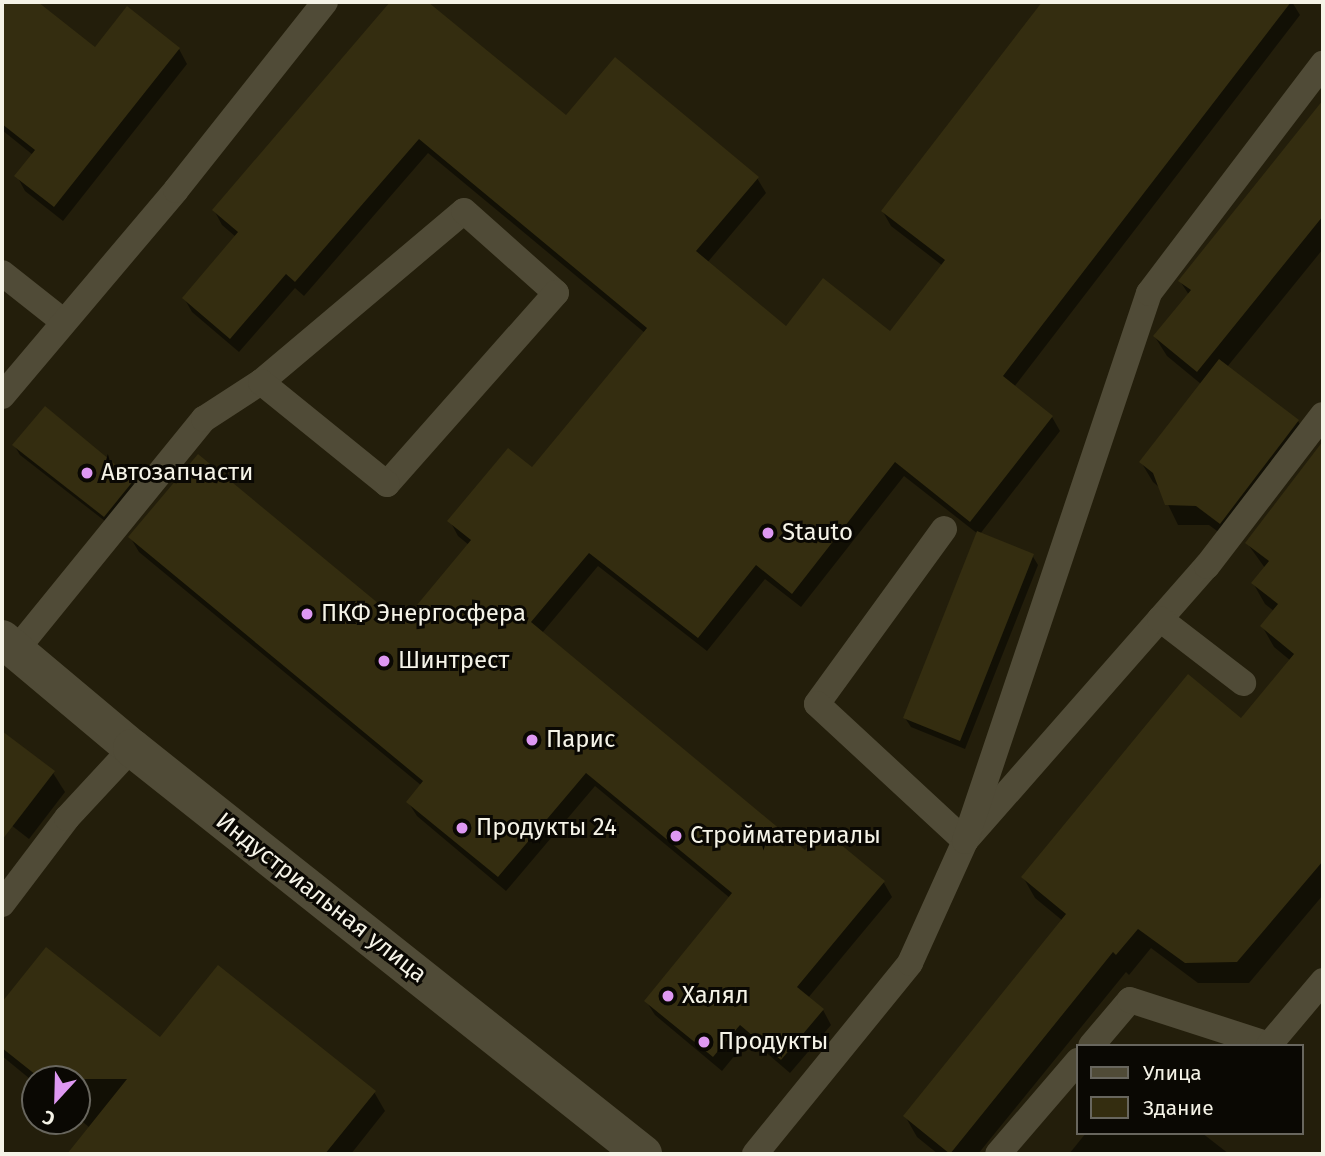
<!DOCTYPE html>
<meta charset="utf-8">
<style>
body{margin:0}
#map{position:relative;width:1325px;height:1156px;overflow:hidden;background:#231e0b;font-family:"Fira Sans",sans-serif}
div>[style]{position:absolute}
.shadow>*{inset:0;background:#0007}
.building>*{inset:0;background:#342d10}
.lane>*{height:26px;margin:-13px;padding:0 13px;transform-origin:13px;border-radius:13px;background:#504b37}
.secondary>*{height:38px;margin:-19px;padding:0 19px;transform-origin:19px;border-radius:19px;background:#504b37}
.dots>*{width:19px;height:19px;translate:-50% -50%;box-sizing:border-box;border:4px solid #0a0803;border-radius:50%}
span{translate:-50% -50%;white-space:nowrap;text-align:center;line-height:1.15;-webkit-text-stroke:6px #0a0803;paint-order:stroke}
.poi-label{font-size:24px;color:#f5f3e7}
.left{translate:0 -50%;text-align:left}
.street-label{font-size:24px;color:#f5f3e7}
.frame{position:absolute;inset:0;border:4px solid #f5f3e7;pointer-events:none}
.legend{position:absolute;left:1076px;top:1044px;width:228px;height:91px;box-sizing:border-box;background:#0a0803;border:2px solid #68665e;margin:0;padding:9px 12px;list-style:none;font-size:21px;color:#f5f3e7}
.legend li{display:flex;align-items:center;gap:14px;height:35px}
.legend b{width:35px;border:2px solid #68665e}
.north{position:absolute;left:21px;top:1065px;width:70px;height:70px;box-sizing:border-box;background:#0a0803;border:2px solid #68665e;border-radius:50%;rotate:202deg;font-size:19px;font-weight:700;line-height:28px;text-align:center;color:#f5f3e7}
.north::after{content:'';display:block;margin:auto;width:24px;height:32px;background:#de98f2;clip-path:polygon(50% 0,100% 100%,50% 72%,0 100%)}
</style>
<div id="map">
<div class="shadow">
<div style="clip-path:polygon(2px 2px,35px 2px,95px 49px,179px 49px,187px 64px,63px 221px,25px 191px,17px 176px,33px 155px,2px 130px)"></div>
<div style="clip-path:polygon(392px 2px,426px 2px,566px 118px,757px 178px,766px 193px,707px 263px,786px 329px,890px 333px,943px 266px,891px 226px,883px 212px,1044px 2px,1292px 2px,1300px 15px,1014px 387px,1052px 417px,1060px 431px,980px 534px,1032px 555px,1038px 565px,965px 749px,911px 727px,905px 718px,978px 534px,904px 476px,801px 607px,765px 579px,707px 651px,598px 566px,542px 633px,806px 853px,823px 832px,884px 883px,892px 897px,808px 998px,823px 1010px,831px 1025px,790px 1073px,749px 1038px,722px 1071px,655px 1015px,646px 1001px,730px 898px,595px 786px,506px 891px,417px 816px,408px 802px,422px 786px,139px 552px,130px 537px,402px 626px,469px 545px,458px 536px,450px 521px,532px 469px,645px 333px,428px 153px,304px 296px,295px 288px,239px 352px,192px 312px,184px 298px,236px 237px,222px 225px,214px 210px)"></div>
<div style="clip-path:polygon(1323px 103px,1323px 249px,1227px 367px,1298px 421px,1309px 441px,1232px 542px,1209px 525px,1178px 525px,1160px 488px,1153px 482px,1141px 462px,1201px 384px,1167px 356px,1155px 337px,1189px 295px,1180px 281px)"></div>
<div style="clip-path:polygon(1323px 443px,1323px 895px,1249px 983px,1198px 983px,1151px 948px,1129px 975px,1126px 972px,978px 1154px,938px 1154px,917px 1137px,905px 1116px,1063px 921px,1035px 898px,1023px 877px,1242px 720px,1291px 661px,1274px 647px,1262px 626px,1274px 611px,1265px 604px,1253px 583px,1265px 568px,1247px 543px)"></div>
<div style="clip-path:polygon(14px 445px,132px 481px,138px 491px,110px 525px,20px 455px)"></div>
<div style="clip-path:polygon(2px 733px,53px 773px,65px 792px,29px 839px,2px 818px)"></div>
<div style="clip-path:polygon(46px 949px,161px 1040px,374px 1092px,385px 1111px,351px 1154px,69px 1154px,90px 1128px,77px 1117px,77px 1079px,35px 1079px,35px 1083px,2px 1056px,2px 1005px)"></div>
<div style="clip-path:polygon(1086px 1133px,1202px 1133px,1229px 1154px,1069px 1154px)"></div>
</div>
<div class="building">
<div style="clip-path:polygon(2px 2px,38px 2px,95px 47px,127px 6px,180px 48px,54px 207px,14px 176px,35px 150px,2px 124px)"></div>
<div style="clip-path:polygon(390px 2px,428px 2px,566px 115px,615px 57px,759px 177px,696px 251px,786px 326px,823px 278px,890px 331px,945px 260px,881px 211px,1042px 2px,1291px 2px,1003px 376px,1053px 416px,970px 522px,895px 462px,792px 594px,756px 565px,698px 638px,589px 553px,531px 622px,805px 850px,822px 829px,885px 881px,797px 987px,824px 1009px,781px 1060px,740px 1025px,713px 1057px,644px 1001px,732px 893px,586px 773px,498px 877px,406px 802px,423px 781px,128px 537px,198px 454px,402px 623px,471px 540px,447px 521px,508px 448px,532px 467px,647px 328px,419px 139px,295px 282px,286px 274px,230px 339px,182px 298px,238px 232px,212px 210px)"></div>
<div style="clip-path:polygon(1323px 100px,1323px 216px,1197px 372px,1153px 336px,1191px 290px,1178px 281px)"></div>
<div style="clip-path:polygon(1219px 359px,1299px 420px,1220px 524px,1196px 506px,1165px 505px,1153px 473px,1139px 462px)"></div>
<div style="clip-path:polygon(45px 406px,134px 480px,104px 517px,12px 445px)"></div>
<div style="clip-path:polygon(1323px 441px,1323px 861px,1237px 962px,1185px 963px,1138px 929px,1116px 955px,1113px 952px,950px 1154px,903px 1116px,1066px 914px,1021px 877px,1188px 674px,1241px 718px,1294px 654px,1260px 626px,1278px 604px,1251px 583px,1269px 561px,1245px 543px)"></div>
<div style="clip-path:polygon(977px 531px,1034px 554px,960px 741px,903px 718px)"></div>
<div style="clip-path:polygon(2px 731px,55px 771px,2px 840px)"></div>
<div style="clip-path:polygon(46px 947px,160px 1037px,218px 965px,376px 1091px,325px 1154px,67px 1154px,127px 1079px,41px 1079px,2px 1048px,2px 1002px)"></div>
</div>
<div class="lane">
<div style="left:2px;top:273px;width:79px;rotate:38.3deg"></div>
<div style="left:2px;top:396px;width:270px;rotate:-49.8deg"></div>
<div style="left:176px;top:190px;width:240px;rotate:-51.6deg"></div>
<div style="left:944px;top:529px;width:216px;rotate:126deg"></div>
<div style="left:817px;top:704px;width:202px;rotate:42.8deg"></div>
<div style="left:965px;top:841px;width:366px;rotate:-48.7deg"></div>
<div style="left:1207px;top:566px;width:190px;rotate:-52.5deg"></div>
<div style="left:1160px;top:619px;width:105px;rotate:37.6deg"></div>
<div style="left:16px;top:650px;width:298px;rotate:-50.9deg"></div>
<div style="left:204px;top:419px;width:68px;rotate:-33deg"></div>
<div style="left:261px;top:382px;width:265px;rotate:-40.1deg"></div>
<div style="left:464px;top:211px;width:123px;rotate:41.7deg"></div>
<div style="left:556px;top:293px;width:255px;rotate:131.5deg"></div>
<div style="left:387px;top:484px;width:162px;rotate:-141deg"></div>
<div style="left:2px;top:904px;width:108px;rotate:-52.9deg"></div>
<div style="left:67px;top:818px;width:96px;rotate:-47.1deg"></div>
<div style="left:1091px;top:1046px;width:60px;rotate:-49.7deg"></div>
<div style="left:1130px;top:1000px;width:146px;rotate:17.9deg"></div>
<div style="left:1269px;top:1045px;width:84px;rotate:-49.8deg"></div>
<div style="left:755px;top:1154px;width:246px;rotate:-50.9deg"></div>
<div style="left:910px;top:963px;width:134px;rotate:-65.7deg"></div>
<div style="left:965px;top:841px;width:578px;rotate:-71.44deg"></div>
<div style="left:1149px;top:293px;width:288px;rotate:-52.8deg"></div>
<div style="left:998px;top:1154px;width:123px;rotate:-49.3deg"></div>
</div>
<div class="secondary">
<div style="left:2px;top:639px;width:170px;rotate:40deg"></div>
<div style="left:132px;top:748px;width:653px;rotate:38.47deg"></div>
</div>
<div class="dots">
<div style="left:87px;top:473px;background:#de98f2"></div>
<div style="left:768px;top:533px;background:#de98f2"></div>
<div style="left:307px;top:614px;background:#de98f2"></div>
<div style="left:384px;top:661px;background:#de98f2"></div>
<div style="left:532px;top:740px;background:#de98f2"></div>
<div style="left:462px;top:828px;background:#de98f2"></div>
<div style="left:676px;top:836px;background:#de98f2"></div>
<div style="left:668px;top:996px;background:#de98f2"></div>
<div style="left:704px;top:1042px;background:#de98f2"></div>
</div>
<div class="poi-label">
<span class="left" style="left:101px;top:473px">Автозапчасти</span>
<span class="left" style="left:782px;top:533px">Stauto</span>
<span class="left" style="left:321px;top:614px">ПКФ Энергосфера</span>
<span class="left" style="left:398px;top:661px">Шинтрест</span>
<span class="left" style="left:546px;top:740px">Парис</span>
<span class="left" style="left:476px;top:828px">Продукты 24</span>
<span class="left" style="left:690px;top:836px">Стройматериалы</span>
<span class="left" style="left:682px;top:996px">Халял</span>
<span class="left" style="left:718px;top:1042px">Продукты</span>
</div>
<div class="street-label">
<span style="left:321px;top:898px;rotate:38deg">Индустриальная улица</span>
</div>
<div class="frame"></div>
<ul class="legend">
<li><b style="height:9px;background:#504b37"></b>Улица</li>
<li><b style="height:19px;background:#342d10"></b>Здание</li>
</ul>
<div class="north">С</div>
</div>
